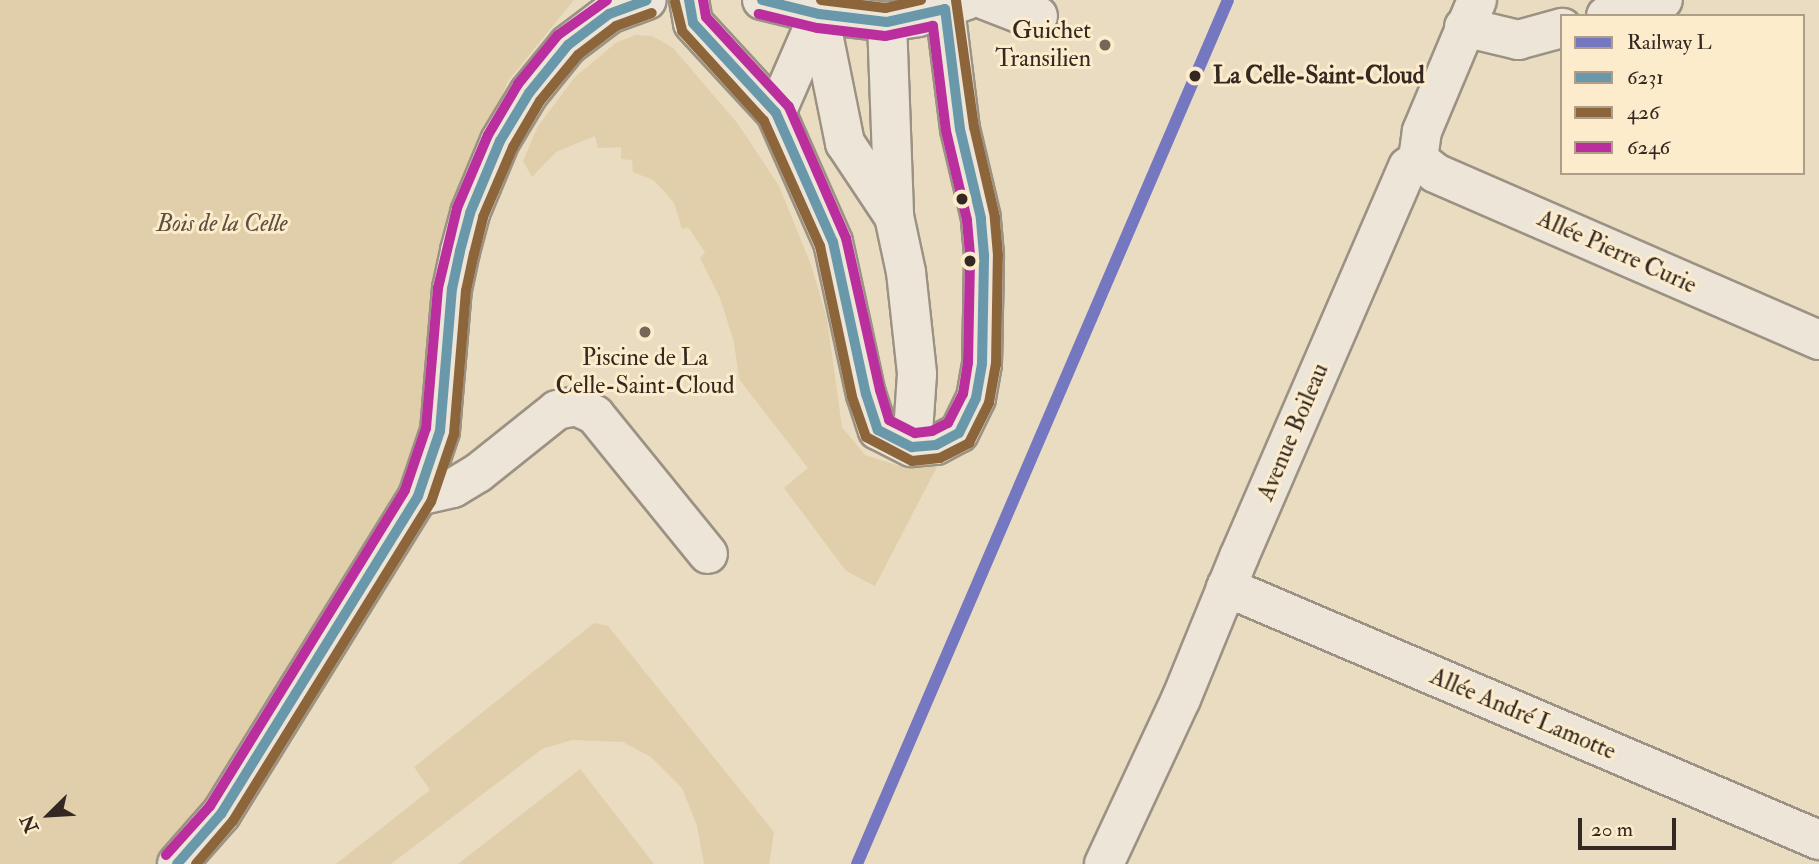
<!DOCTYPE html>
<meta charset="utf-8">
<style>
body{margin:0}
#map{position:relative;width:1819px;height:864px;overflow:hidden;background:#eadcc1;font-family:"IM FELL Double Pica",serif}
div>[style]{position:absolute}
.green>*{inset:0;background:#e1ceaa}
.roads{filter:drop-shadow(2px 0 #9b9283) drop-shadow(-2px 0 #9b9283) drop-shadow(0 2px #9b9283) drop-shadow(0 -2px #9b9283)}
.minor>*{height:38px;margin:-19px;padding:0 19px;transform-origin:19px;border-radius:19px;background:#ece5d8}
.bus-1>*{height:10px;margin:-5px;padding:0 5px;transform-origin:5px;border-radius:5px;background:#6a98ab}
.bus-2>*{height:10px;margin:-5px;padding:0 5px;transform-origin:5px;border-radius:5px;background:#8d653a}
.bus-3>*{height:10px;margin:-5px;padding:0 5px;transform-origin:5px;border-radius:5px;background:#bb2e9e}
.rail-1>*{height:12px;margin:-6px;padding:0 6px;transform-origin:6px;border-radius:6px;background:#7577c0}
.dots>*{width:19px;height:19px;translate:-50% -50%;box-sizing:border-box;border:4px solid #fceccc;border-radius:50%}
span{translate:-50% -50%;white-space:nowrap;text-align:center;line-height:1.15;-webkit-text-stroke:6px #fceccc;paint-order:stroke}
.poi-label{font-size:24px;color:#332822}
.right{translate:-100% -50%;text-align:right}
.stop-label{font-size:24px;color:#332822;font-weight:700}
.left{translate:0 -50%;text-align:left}
.park-label{font-size:24px;color:#5c4e40;font-style:italic}
.street-label{font-size:24px;color:#332822}
.legend{position:absolute;left:1560px;top:14px;width:245px;height:161px;box-sizing:border-box;background:#fceccc;border:2px solid #ac9e88;margin:0;padding:9px 12px;list-style:none;font-size:21px;color:#332822}
.legend li{display:flex;align-items:center;gap:14px;height:35px}
.legend b{width:35px;border:2px solid #ac9e88}
.north{position:absolute;left:14px;top:780px;width:70px;height:70px;-webkit-text-stroke:5px #fceccc;paint-order:stroke;rotate:246deg;font-size:19px;font-weight:700;line-height:28px;text-align:center;color:#332822}
.north::after{content:'';display:block;margin:auto;width:24px;height:32px;background:#332822;clip-path:polygon(50% 0,100% 100%,50% 72%,0 100%)}
.scale{position:absolute;left:1578px;top:818px;width:98px;height:32px;box-sizing:border-box;border:4px solid #332822;border-top:0;padding-left:9px;font-size:21px;line-height:24px;white-space:nowrap;color:#332822;-webkit-text-stroke:5px #fceccc;paint-order:stroke}
</style>
<div id="map">
<div class="green">
<div style="clip-path:polygon(0 0,574px 0,508px 81px,471px 171px,423px 432px,388px 530px,215px 812px,158px 864px,0 864px)"></div>
<div style="clip-path:polygon(636px 35px,652px 36px,673px 48px,738px 124px,779px 186px,811px 265px,827px 319px,842px 427px,865px 455px,899px 466px,939px 463px,875px 586px,846px 571px,784px 488px,808px 468px,739px 379px,734px 342px,720px 298px,700px 258px,705px 252px,688px 227px,682px 229px,674px 203px,663px 190px,653px 180px,633px 172px,632px 160px,621px 159px,621px 147px,598px 148px,595px 136px,556px 152px,532px 177px,523px 161px,538px 126px,575px 77px,617px 42px)"></div>
<div style="clip-path:polygon(594px 623px,608px 626px,774px 832px,769px 864px,704px 864px,697px 826px,682px 788px,651px 757px,623px 742px,572px 740px,542px 749px,391px 864px,336px 864px,430px 790px,414px 767px)"></div>
<div style="clip-path:polygon(580px 769px,654px 864px,458px 864px)"></div>
</div>
<div class="roads">
<div class="minor">
<div style="left:689px;top:0;width:23px;rotate:80deg"></div>
<div style="left:693px;top:23px;width:122px;rotate:47.3deg"></div>
<div style="left:776px;top:113px;width:141px;rotate:66.2deg"></div>
<div style="left:833px;top:242px;width:156px;rotate:77.8deg"></div>
<div style="left:866px;top:394px;width:38px;rotate:72deg"></div>
<div style="left:878px;top:430px;width:38px;rotate:27deg"></div>
<div style="left:912px;top:447px;width:24px;rotate:-5deg"></div>
<div style="left:936px;top:445px;width:26px;rotate:-28deg"></div>
<div style="left:959px;top:433px;width:39px;rotate:-64deg"></div>
<div style="left:976px;top:398px;width:35px;rotate:-80deg"></div>
<div style="left:982px;top:364px;width:109px;rotate:-88.9deg"></div>
<div style="left:984px;top:255px;width:37px;rotate:-95deg"></div>
<div style="left:981px;top:218px;width:91px;rotate:-103.3deg"></div>
<div style="left:960px;top:129px;width:121px;rotate:-97.1deg"></div>
<div style="left:762px;top:0;width:59px;rotate:13.8deg"></div>
<div style="left:819px;top:14px;width:68px;rotate:6.7deg"></div>
<div style="left:887px;top:22px;width:31px;rotate:-9deg"></div>
<div style="left:918px;top:17px;width:52px;rotate:-19.1deg"></div>
<div style="left:985px;top:0;width:47px;rotate:21.1deg"></div>
<div style="left:1029px;top:17px;width:9px;rotate:-6deg"></div>
<div style="left:819px;top:14px;width:132px;rotate:78.6deg"></div>
<div style="left:845px;top:143px;width:87px;rotate:56.3deg"></div>
<div style="left:1606px;top:16px;width:59px;rotate:-15.7deg"></div>
<div style="left:887px;top:22px;width:194px;rotate:87.9deg"></div>
<div style="left:894px;top:216px;width:57px;rotate:77.9deg"></div>
<div style="left:906px;top:272px;width:103px;rotate:83.8deg"></div>
<div style="left:917px;top:374px;width:73px;rotate:93.9deg"></div>
<div style="left:1464px;top:27px;width:56px;rotate:13.5deg"></div>
<div style="left:1518px;top:40px;width:46px;rotate:-15.3deg"></div>
<div style="left:776px;top:113px;width:108px;rotate:-66.5deg"></div>
<div style="left:1418px;top:159px;width:22px;rotate:39deg"></div>
<div style="left:1435px;top:173px;width:419px;rotate:23.5deg"></div>
<div style="left:1418px;top:159px;width:28px;rotate:-82deg"></div>
<div style="left:1422px;top:131px;width:142px;rotate:-67.2deg"></div>
<div style="left:418px;top:496px;width:36px;rotate:-13deg"></div>
<div style="left:453px;top:488px;width:29px;rotate:-31deg"></div>
<div style="left:478px;top:473px;width:101px;rotate:-38.6deg"></div>
<div style="left:557px;top:410px;width:19px;rotate:-12deg"></div>
<div style="left:576px;top:406px;width:21px;rotate:25deg"></div>
<div style="left:595px;top:415px;width:179px;rotate:50.9deg"></div>
<div style="left:1226px;top:587px;width:645px;rotate:23.11deg"></div>
<div style="left:177px;top:864px;width:67px;rotate:-48.7deg"></div>
<div style="left:221px;top:814px;width:374px;rotate:-58.2deg"></div>
<div style="left:418px;top:496px;width:69px;rotate:-71.3deg"></div>
<div style="left:440px;top:431px;width:143px;rotate:-85.2deg"></div>
<div style="left:452px;top:289px;width:39px;rotate:-78deg"></div>
<div style="left:460px;top:251px;width:39px;rotate:-75deg"></div>
<div style="left:470px;top:213px;width:78px;rotate:-67.4deg"></div>
<div style="left:500px;top:141px;width:56px;rotate:-58.9deg"></div>
<div style="left:529px;top:93px;width:62px;rotate:-50.9deg"></div>
<div style="left:568px;top:45px;width:51px;rotate:-37.1deg"></div>
<div style="left:609px;top:14px;width:40px;rotate:-20.2deg"></div>
<div style="left:1104px;top:864px;width:182px;rotate:-65deg"></div>
<div style="left:1181px;top:699px;width:153px;rotate:-67.8deg"></div>
<div style="left:1239px;top:557px;width:425px;rotate:-66.6deg"></div>
<div style="left:1408px;top:167px;width:13px;rotate:-39deg"></div>
</div>
</div>
<div class="bus-1">
<div style="left:689px;top:0;width:23px;rotate:80deg"></div>
<div style="left:693px;top:23px;width:122px;rotate:47.3deg"></div>
<div style="left:776px;top:113px;width:141px;rotate:66.2deg"></div>
<div style="left:833px;top:242px;width:156px;rotate:77.8deg"></div>
<div style="left:866px;top:394px;width:38px;rotate:72deg"></div>
<div style="left:878px;top:430px;width:38px;rotate:27deg"></div>
<div style="left:912px;top:447px;width:24px;rotate:-5deg"></div>
<div style="left:936px;top:445px;width:26px;rotate:-28deg"></div>
<div style="left:959px;top:433px;width:39px;rotate:-64deg"></div>
<div style="left:976px;top:398px;width:35px;rotate:-80deg"></div>
<div style="left:982px;top:364px;width:109px;rotate:-88.9deg"></div>
<div style="left:984px;top:255px;width:37px;rotate:-95deg"></div>
<div style="left:981px;top:218px;width:91px;rotate:-103.3deg"></div>
<div style="left:960px;top:129px;width:121px;rotate:-97.1deg"></div>
<div style="left:762px;top:0;width:59px;rotate:13.8deg"></div>
<div style="left:819px;top:14px;width:68px;rotate:6.7deg"></div>
<div style="left:887px;top:22px;width:59px;rotate:-12.6deg"></div>
<div style="left:177px;top:864px;width:67px;rotate:-48.7deg"></div>
<div style="left:221px;top:814px;width:374px;rotate:-58.2deg"></div>
<div style="left:418px;top:496px;width:69px;rotate:-71.3deg"></div>
<div style="left:440px;top:431px;width:143px;rotate:-85.2deg"></div>
<div style="left:452px;top:289px;width:39px;rotate:-78deg"></div>
<div style="left:460px;top:251px;width:39px;rotate:-75deg"></div>
<div style="left:470px;top:213px;width:78px;rotate:-67.4deg"></div>
<div style="left:500px;top:141px;width:56px;rotate:-58.9deg"></div>
<div style="left:529px;top:93px;width:62px;rotate:-50.9deg"></div>
<div style="left:568px;top:45px;width:51px;rotate:-37.1deg"></div>
<div style="left:609px;top:14px;width:40px;rotate:-20.2deg"></div>
</div>
<div class="bus-2">
<div style="left:821px;top:0;width:65px;rotate:7deg"></div>
<div style="left:886px;top:8px;width:36px;rotate:-13deg"></div>
<div style="left:675px;top:2px;width:30px;rotate:76deg"></div>
<div style="left:682px;top:31px;width:122px;rotate:47.7deg"></div>
<div style="left:764px;top:121px;width:137px;rotate:65.9deg"></div>
<div style="left:820px;top:246px;width:154px;rotate:78deg"></div>
<div style="left:852px;top:397px;width:42px;rotate:70.7deg"></div>
<div style="left:866px;top:437px;width:52px;rotate:27.6deg"></div>
<div style="left:912px;top:461px;width:28px;rotate:-6deg"></div>
<div style="left:940px;top:458px;width:33px;rotate:-27deg"></div>
<div style="left:969px;top:443px;width:45px;rotate:-63.4deg"></div>
<div style="left:989px;top:403px;width:39px;rotate:-80deg"></div>
<div style="left:996px;top:365px;width:110px;rotate:-89deg"></div>
<div style="left:998px;top:255px;width:38px;rotate:-95deg"></div>
<div style="left:995px;top:217px;width:92px;rotate:-103.1deg"></div>
<div style="left:974px;top:127px;width:128px;rotate:-98.1deg"></div>
<div style="left:196px;top:864px;width:57px;rotate:-49.3deg"></div>
<div style="left:233px;top:821px;width:375px;rotate:-58.2deg"></div>
<div style="left:431px;top:502px;width:72px;rotate:-71.3deg"></div>
<div style="left:454px;top:434px;width:144px;rotate:-85.2deg"></div>
<div style="left:466px;top:291px;width:38px;rotate:-78deg"></div>
<div style="left:474px;top:254px;width:38px;rotate:-76deg"></div>
<div style="left:483px;top:217px;width:76px;rotate:-66.8deg"></div>
<div style="left:513px;top:147px;width:53px;rotate:-59.6deg"></div>
<div style="left:540px;top:101px;width:60px;rotate:-50.4deg"></div>
<div style="left:578px;top:55px;width:48px;rotate:-37.3deg"></div>
<div style="left:616px;top:26px;width:38px;rotate:-20deg"></div>
</div>
<div class="bus-3">
<div style="left:703px;top:0;width:17px;rotate:80deg"></div>
<div style="left:706px;top:17px;width:122px;rotate:47.3deg"></div>
<div style="left:789px;top:107px;width:143px;rotate:66.5deg"></div>
<div style="left:846px;top:238px;width:156px;rotate:77.4deg"></div>
<div style="left:880px;top:390px;width:31px;rotate:73deg"></div>
<div style="left:889px;top:420px;width:29px;rotate:27deg"></div>
<div style="left:915px;top:433px;width:17px;rotate:-7deg"></div>
<div style="left:932px;top:431px;width:18px;rotate:-27deg"></div>
<div style="left:948px;top:423px;width:33px;rotate:-63deg"></div>
<div style="left:963px;top:394px;width:31px;rotate:-81deg"></div>
<div style="left:968px;top:363px;width:108px;rotate:-88.9deg"></div>
<div style="left:970px;top:255px;width:35px;rotate:-95deg"></div>
<div style="left:967px;top:220px;width:91px;rotate:-103.3deg"></div>
<div style="left:946px;top:131px;width:106px;rotate:-97.1deg"></div>
<div style="left:933px;top:26px;width:49px;rotate:168.2deg"></div>
<div style="left:885px;top:36px;width:68px;rotate:-173.3deg"></div>
<div style="left:817px;top:28px;width:60px;rotate:-166.4deg"></div>
<div style="left:166px;top:855px;width:66px;rotate:-48.1deg"></div>
<div style="left:210px;top:806px;width:371px;rotate:-58.3deg"></div>
<div style="left:405px;top:490px;width:65px;rotate:-71.3deg"></div>
<div style="left:426px;top:428px;width:141px;rotate:-85.1deg"></div>
<div style="left:438px;top:288px;width:82px;rotate:-76.6deg"></div>
<div style="left:457px;top:208px;width:79px;rotate:-67deg"></div>
<div style="left:488px;top:135px;width:59px;rotate:-59.5deg"></div>
<div style="left:518px;top:84px;width:63px;rotate:-50.8deg"></div>
<div style="left:558px;top:35px;width:60px;rotate:-35.5deg"></div>
</div>
<div class="rail-1">
<div style="left:857px;top:864px;width:940px;rotate:-66.76deg"></div>
</div>
<div class="dots">
<div style="left:1105px;top:45px;background:#73675a"></div>
<div style="left:1195px;top:76px;background:#332822"></div>
<div style="left:962px;top:199px;background:#332822"></div>
<div style="left:970px;top:261px;background:#332822"></div>
<div style="left:645px;top:332px;background:#73675a"></div>
</div>
<div class="poi-label">
<span class="right" style="left:1091px;top:45px">Guichet<br>Transilien</span>
<span style="left:645px;top:372px">Piscine de La<br>Celle-Saint-Cloud</span>
</div>
<div class="stop-label">
<span class="left" style="left:1213px;top:76px">La Celle-Saint-Cloud</span>
</div>
<div class="park-label">
<span style="left:222px;top:224px">Bois de la Celle</span>
</div>
<div class="street-label">
<span style="left:1617px;top:252px;rotate:24deg">Allée Pierre Curie</span>
<span style="left:1293px;top:432px;rotate:-67deg">Avenue Boileau</span>
<span style="left:1523px;top:714px;rotate:23deg">Allée André Lamotte</span>
</div>
<ul class="legend">
<li><b style="height:9px;background:#7577c0"></b>Railway L</li>
<li><b style="height:9px;background:#6a98ab"></b>6231</li>
<li><b style="height:9px;background:#8d653a"></b>426</li>
<li><b style="height:9px;background:#bb2e9e"></b>6246</li>
</ul>
<div class="north">N</div>
<div class="scale">20 m</div>
</div>
